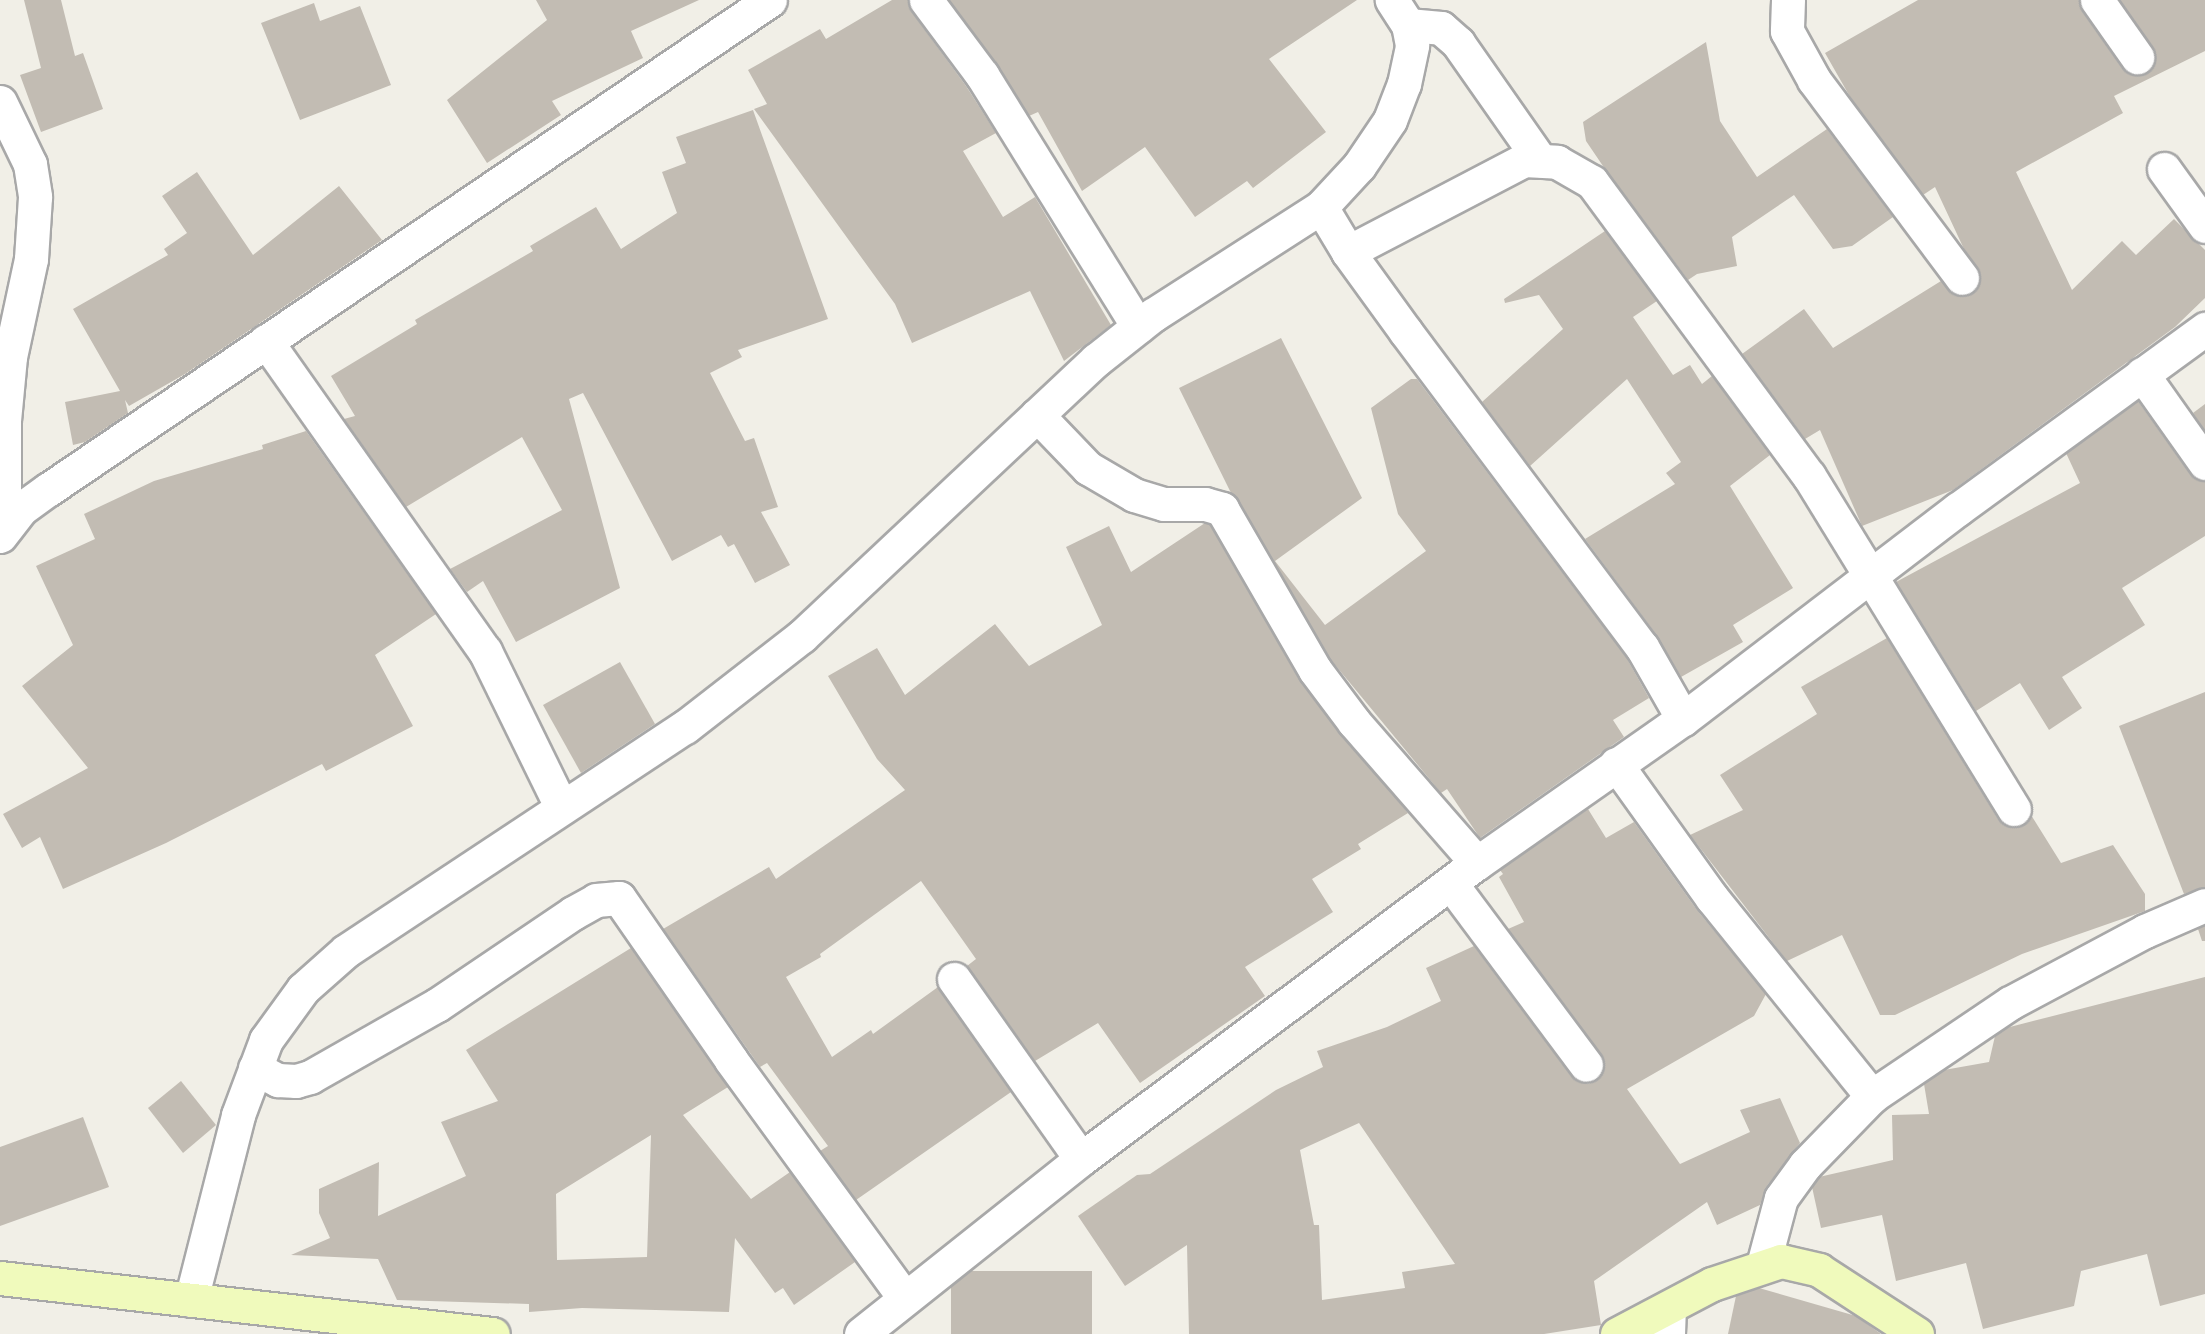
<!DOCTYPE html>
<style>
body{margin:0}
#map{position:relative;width:2205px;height:1334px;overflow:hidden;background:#f1efe7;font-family:Figtree,sans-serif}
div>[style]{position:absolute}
.building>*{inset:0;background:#c2bcb3}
.roads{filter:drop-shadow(2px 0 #a8a8a8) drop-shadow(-2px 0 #a8a8a8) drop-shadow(0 2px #a8a8a8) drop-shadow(0 -2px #a8a8a8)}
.street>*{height:33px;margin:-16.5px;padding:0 16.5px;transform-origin:16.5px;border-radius:16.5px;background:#fff}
.secondary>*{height:33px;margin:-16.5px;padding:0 16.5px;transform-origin:16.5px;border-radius:16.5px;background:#f0fabc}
span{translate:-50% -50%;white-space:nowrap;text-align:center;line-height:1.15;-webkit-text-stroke:4.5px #fff;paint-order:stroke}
</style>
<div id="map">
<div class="building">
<div style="clip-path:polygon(24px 0,61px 0,75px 56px,83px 53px,103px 109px,41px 132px,20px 75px,41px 68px)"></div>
<div style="clip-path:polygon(536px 0,699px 0,631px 31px,643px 58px,552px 101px,561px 115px,487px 163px,447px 100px,547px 20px)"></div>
<div style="clip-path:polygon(892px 0,908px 0,911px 11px,966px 86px,996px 133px,963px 151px,1003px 217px,1035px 197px,1111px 325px,1064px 361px,1030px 291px,912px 343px,895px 304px,754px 109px,767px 104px,748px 70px,820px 29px,826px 39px)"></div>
<div style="clip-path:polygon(949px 0,1357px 0,1269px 59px,1326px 132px,1253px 188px,1247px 181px,1195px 217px,1145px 147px,1082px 191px,1038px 112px,1029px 116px)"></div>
<div style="clip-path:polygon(1918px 0,2079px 0,2082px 11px,2122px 68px,2138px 76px,2148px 72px,2156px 55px,2120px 0,2205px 0,2205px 51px,2114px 96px,2123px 113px,2016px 172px,2072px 290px,2122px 241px,2136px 255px,2174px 219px,2205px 250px,2205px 298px,2175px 327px,1953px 490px,1862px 526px,1820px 430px,1805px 439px,1742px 354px,1804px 309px,1833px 348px,1941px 281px,1954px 295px,1964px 297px,1979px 286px,1977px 267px,1964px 249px,1935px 187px,1923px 195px,1853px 102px,1825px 53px)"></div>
<div style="clip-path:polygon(314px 3px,320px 21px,360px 6px,391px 85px,300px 120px,261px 23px)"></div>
<div style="clip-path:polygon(1706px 42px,1720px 121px,1757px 177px,1827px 129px,1893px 217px,1852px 246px,1833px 249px,1794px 195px,1732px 237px,1737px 266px,1697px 274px,1688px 280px,1605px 169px,1586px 141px,1583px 122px)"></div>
<div style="clip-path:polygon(753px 110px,828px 319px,738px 350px,742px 357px,710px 373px,745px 441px,754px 438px,778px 507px,761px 512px,790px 565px,755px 583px,734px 544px,728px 547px,721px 535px,672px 561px,583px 393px,569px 399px,620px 588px,516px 642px,483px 581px,467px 592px,450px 569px,562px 510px,522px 437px,406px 507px,344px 419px,355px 416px,331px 376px,417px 324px,415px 320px,533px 251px,530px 246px,596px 207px,621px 249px,677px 213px,662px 172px,686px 163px,676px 137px)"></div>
<div style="clip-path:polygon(197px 172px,253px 255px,339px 186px,382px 240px,185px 374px,129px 406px,125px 400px,128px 413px,85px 442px,73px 445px,65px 402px,120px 391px,73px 309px,168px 255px,164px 249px,187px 233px,162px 196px)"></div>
<div style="clip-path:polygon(1605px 231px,1657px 301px,1633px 317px,1673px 375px,1690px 365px,1702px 384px,1712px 376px,1770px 455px,1730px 486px,1793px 588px,1733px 625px,1743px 642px,1681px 677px,1657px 636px,1585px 539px,1675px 484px,1666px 473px,1681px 462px,1627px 379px,1530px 466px,1482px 402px,1563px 329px,1539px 295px,1505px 303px,1504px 299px)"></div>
<div style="clip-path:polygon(1281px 338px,1362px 498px,1275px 561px,1325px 625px,1426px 551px,1398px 514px,1371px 408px,1411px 379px,1417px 379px,1626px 657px,1649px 698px,1613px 720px,1624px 737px,1480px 838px,1447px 789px,1441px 793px,1331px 660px,1232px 495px,1179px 388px)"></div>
<div style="clip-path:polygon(2138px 401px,2190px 474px,2205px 481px,2205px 536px,2122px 588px,2145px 625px,2062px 677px,2082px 708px,2049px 730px,2020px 683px,1976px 711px,1896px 582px,2080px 483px,2066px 453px)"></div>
<div style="clip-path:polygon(2205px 404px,2205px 431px,2193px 413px)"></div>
<div style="clip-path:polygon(306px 431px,436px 614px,375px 655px,413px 726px,326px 771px,322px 764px,166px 843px,63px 889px,40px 837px,22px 848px,3px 814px,88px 768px,22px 686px,73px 645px,36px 566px,95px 539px,84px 514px,154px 481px,263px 449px,262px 445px)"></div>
<div style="clip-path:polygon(1205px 523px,1210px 525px,1300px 681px,1408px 813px,1358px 844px,1361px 849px,1312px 879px,1333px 912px,1245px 967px,1265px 996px,1140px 1083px,1098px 1023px,1035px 1061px,967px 966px,976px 959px,921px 881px,820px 954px,821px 957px,786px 977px,832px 1057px,871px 1030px,873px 1034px,938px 987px,1011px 1092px,856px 1200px,820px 1151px,828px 1146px,767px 1063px,760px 1067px,663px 929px,769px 867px,776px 879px,905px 790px,877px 759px,828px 676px,877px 648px,905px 695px,995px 624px,1029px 666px,1102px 625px,1066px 547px,1109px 526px,1131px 572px)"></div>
<div style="clip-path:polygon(1887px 638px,1998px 819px,2015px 828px,2024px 825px,2031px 815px,2061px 863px,2113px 845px,2145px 894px,2145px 911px,2022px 954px,1895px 1015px,1880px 1015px,1842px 935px,1787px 961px,1690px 835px,1743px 810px,1720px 775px,1817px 714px,1801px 687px)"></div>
<div style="clip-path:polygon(620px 662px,655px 724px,581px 773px,543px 705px)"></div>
<div style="clip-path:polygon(2205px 692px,2205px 887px,2184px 894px,2119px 726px)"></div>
<div style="clip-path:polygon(evenodd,1588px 809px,1606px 838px,1634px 822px,1697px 910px,1766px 994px,1754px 1016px,1627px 1089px,1680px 1164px,1750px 1132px,1740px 1110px,1780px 1098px,1800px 1143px,1766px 1187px,1760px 1205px,1717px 1225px,1707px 1202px,1594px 1281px,1601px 1325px,1544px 1334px,1189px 1334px,1187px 1245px,1125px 1286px,1078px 1216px,1137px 1175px,1150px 1174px,1276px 1090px,1323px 1067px,1317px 1051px,1387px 1027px,1441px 1001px,1426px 968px,1474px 946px,1571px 1076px,1588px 1084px,1598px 1080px,1605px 1063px,1601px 1054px,1508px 929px,1524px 922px,1499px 877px,1503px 874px,1500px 870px,1588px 809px,1359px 1123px,1455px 1264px,1402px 1272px,1405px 1288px,1322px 1300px,1319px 1225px,1314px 1225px,1300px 1150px,1359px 1123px)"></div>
<div style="clip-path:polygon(2205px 925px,2205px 941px,2202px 941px,2198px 929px)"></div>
<div style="clip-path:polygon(evenodd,631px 948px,728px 1087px,683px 1115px,751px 1199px,790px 1172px,855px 1262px,794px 1305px,783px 1288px,775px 1293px,735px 1238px,729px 1312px,582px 1308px,529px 1312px,529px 1304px,397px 1300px,378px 1259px,291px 1255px,330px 1238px,319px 1213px,319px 1189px,379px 1162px,378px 1216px,466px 1176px,441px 1122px,498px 1101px,466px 1050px,631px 948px,651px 1135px,647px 1257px,557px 1260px,556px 1194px,651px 1135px)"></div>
<div style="clip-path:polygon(2205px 977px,2205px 1294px,2160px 1306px,2147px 1254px,2081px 1271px,2074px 1306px,1983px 1329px,1966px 1263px,1896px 1281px,1882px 1215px,1821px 1228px,1812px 1187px,1819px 1177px,1893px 1160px,1892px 1115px,1929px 1114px,1924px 1084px,1944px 1070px,1989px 1062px,1995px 1036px,2006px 1028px)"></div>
<div style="clip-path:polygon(181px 1081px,216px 1125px,183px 1153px,148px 1108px)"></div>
<div style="clip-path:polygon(83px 1117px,109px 1187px,0 1226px,0 1147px)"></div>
<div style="clip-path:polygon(971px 1271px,1092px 1271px,1092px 1334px,951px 1334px,951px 1287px)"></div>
<div style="clip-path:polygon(1759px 1288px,1856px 1316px,1881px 1334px,1728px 1334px,1736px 1296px)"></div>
</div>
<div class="roads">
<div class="street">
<div style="left:926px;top:0;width:94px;rotate:53.3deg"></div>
<div style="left:982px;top:75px;width:296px;rotate:58.2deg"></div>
<div style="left:1788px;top:0;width:31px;rotate:92deg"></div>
<div style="left:1787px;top:31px;width:56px;rotate:61.1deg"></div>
<div style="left:1814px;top:80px;width:247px;rotate:53.2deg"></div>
<div style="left:2097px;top:0;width:70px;rotate:54.9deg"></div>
<div style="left:1408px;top:25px;width:33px;rotate:5deg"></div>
<div style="left:1441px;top:28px;width:23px;rotate:41deg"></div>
<div style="left:1458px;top:43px;width:143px;rotate:55deg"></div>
<div style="left:0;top:102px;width:69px;rotate:64.2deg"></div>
<div style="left:30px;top:164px;width:33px;rotate:81deg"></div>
<div style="left:35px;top:197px;width:62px;rotate:93.7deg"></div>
<div style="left:31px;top:259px;width:100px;rotate:102.1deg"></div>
<div style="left:10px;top:357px;width:63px;rotate:95.4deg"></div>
<div style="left:4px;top:420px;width:109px;rotate:90deg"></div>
<div style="left:2164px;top:169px;width:70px;rotate:54.3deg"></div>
<div style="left:1321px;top:207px;width:52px;rotate:59deg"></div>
<div style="left:1348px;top:252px;width:99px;rotate:54.1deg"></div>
<div style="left:1406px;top:332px;width:394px;rotate:53.2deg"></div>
<div style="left:1642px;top:647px;width:83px;rotate:60.3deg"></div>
<div style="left:1348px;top:252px;width:199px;rotate:-27.6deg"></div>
<div style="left:1524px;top:160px;width:33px;rotate:3deg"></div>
<div style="left:1557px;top:162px;width:40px;rotate:29.7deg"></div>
<div style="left:1592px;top:182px;width:365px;rotate:53.6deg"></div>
<div style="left:1809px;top:476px;width:391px;rotate:58.4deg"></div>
<div style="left:266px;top:341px;width:380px;rotate:54.8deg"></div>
<div style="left:485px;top:651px;width:173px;rotate:63.9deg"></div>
<div style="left:2142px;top:374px;width:109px;rotate:54.7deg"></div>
<div style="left:1037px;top:415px;width:74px;rotate:46.1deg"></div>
<div style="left:1088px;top:468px;width:53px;rotate:30.4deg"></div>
<div style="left:1134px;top:495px;width:31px;rotate:17deg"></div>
<div style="left:1164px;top:504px;width:41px"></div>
<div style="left:1205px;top:504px;width:18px;rotate:16deg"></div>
<div style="left:1222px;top:509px;width:186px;rotate:60deg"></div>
<div style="left:1315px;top:670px;width:65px;rotate:53.1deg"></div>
<div style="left:1354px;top:722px;width:187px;rotate:48.9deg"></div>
<div style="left:0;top:536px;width:34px;rotate:-52deg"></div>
<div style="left:21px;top:509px;width:34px;rotate:-36deg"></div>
<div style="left:49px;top:489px;width:871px;rotate:-34.15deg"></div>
<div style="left:1616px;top:764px;width:165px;rotate:54.4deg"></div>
<div style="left:1712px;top:898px;width:255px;rotate:51.1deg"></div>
<div style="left:1452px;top:885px;width:224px;rotate:53.3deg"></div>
<div style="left:954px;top:979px;width:220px;rotate:54.8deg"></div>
<div style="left:255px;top:1068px;width:26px;rotate:28deg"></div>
<div style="left:278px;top:1080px;width:18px;rotate:3deg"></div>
<div style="left:296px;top:1081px;width:15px;rotate:-16deg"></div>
<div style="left:310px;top:1077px;width:146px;rotate:-29.6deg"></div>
<div style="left:437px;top:1005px;width:164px;rotate:-34.1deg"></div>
<div style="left:573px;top:913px;width:26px;rotate:-29deg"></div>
<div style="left:596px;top:900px;width:23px;rotate:-5deg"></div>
<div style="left:619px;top:898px;width:197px;rotate:55.3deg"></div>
<div style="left:731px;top:1060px;width:293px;rotate:53.9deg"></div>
<div style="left:1763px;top:1265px;width:69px;rotate:-75deg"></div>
<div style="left:1781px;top:1198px;width:41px;rotate:-54deg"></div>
<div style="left:1805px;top:1165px;width:96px;rotate:-45.8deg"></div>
<div style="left:1872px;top:1096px;width:166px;rotate:-34deg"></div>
<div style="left:2010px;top:1003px;width:153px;rotate:-28.1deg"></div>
<div style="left:2145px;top:931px;width:65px;rotate:-23.4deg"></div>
<div style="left:191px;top:1300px;width:191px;rotate:-75.7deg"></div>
<div style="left:238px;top:1115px;width:80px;rotate:-69.5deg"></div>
<div style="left:266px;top:1040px;width:63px;rotate:-54deg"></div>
<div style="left:303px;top:989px;width:57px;rotate:-41.5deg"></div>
<div style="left:346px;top:951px;width:406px;rotate:-33.5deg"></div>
<div style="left:685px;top:727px;width:148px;rotate:-37.9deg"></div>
<div style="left:802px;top:636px;width:403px;rotate:-43.2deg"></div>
<div style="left:1096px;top:360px;width:73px;rotate:-38.3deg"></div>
<div style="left:1153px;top:315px;width:200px;rotate:-32.7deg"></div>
<div style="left:1321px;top:207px;width:56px;rotate:-47.2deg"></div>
<div style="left:1359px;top:166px;width:55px;rotate:-56deg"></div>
<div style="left:1390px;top:120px;width:39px;rotate:-69deg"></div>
<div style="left:1404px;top:84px;width:40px;rotate:-78deg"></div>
<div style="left:1412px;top:45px;width:20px;rotate:-101deg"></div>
<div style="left:1408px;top:25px;width:30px;rotate:-123deg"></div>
<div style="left:861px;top:1334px;width:281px;rotate:-38.5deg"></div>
<div style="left:1081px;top:1159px;width:494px;rotate:-36.8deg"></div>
<div style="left:1477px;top:863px;width:251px;rotate:-35deg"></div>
<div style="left:1683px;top:719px;width:346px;rotate:-37.4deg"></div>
<div style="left:1958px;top:509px;width:306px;rotate:-36.1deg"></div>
<div style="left:1668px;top:1334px;width:25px;rotate:-88deg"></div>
</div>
<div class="secondary">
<div style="left:0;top:1278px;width:496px;rotate:6.5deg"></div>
<div style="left:1617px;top:1334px;width:107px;rotate:-27.8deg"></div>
<div style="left:1712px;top:1284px;width:73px;rotate:-18.4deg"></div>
<div style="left:1781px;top:1261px;width:39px;rotate:13deg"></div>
<div style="left:1819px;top:1270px;width:117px;rotate:33.1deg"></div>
</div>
</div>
</div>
